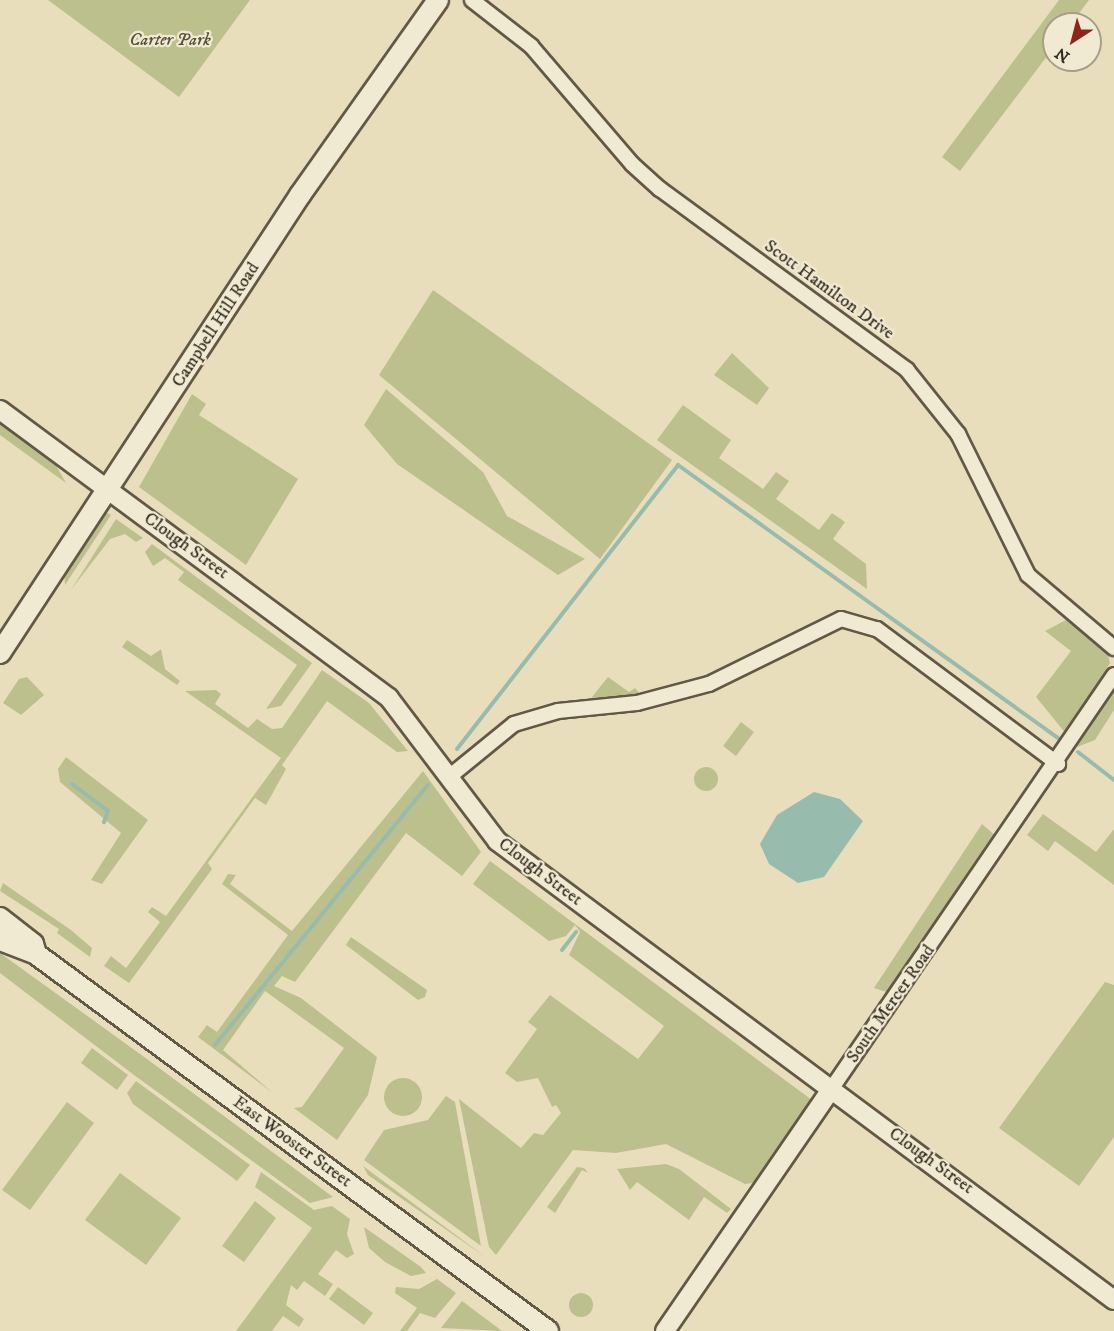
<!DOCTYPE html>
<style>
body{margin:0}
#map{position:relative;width:1114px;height:1331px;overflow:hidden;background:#e9debc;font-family:"IM FELL DW Pica",serif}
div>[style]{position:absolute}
.green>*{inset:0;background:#bcc08d}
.round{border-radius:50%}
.water>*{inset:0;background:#97bcae}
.stream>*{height:4px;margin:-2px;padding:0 2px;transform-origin:2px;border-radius:2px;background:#97bcae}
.roads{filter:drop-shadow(2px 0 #625846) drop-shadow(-2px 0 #625846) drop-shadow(0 2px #625846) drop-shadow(0 -2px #625846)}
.minor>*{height:14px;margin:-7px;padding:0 7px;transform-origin:7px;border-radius:7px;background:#f1ead3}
.tertiary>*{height:18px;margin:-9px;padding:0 9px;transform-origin:9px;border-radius:9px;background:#f1ead3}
.secondary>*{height:20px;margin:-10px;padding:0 10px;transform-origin:10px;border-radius:10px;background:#f1ead3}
span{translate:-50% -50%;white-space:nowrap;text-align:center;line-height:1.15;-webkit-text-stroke:4.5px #f1ead3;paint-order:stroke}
.park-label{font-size:18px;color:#57513a;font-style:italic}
.street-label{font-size:18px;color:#352c1f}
.north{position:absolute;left:1042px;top:12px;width:60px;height:60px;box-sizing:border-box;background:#f1ead3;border:2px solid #a69e8b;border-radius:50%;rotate:216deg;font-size:16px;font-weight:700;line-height:24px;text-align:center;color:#352c1f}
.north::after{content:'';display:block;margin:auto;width:21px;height:27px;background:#8f2418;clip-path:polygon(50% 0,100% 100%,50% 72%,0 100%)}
</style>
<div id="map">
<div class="green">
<div style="clip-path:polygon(48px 0,250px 0,179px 97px)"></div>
<div style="clip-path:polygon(1059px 0,1089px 0,1071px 24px,1054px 24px,1054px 47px,960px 171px,942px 157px)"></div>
<div style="clip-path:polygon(433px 290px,672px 460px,600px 559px,379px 375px)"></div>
<div style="clip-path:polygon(732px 353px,769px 388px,757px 405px,714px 375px)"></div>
<div style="clip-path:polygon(386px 389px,483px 472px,507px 516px,585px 559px,558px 575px,397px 464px,364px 425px)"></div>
<div style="clip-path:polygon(192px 394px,206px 404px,199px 415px,298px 479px,246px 565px,139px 487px)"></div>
<div style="clip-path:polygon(683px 405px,731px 440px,719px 458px,763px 489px,776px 472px,789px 481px,776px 499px,819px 530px,832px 513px,845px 522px,833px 539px,866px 564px,867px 589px,657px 440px)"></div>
<div style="clip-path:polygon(0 423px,54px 462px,66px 483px,0 435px)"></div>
<div style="clip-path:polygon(104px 511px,111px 515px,65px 585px,64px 571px)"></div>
<div style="clip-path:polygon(116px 519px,143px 538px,136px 542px,125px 534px,110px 539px,71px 590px)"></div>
<div style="clip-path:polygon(152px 544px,312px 663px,281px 706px,266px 709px,297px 665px,178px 580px,184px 572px,165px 558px,153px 566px,145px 552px)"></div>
<div style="clip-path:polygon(1066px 620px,1107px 651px,1110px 663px,1067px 735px,1036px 697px,1071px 651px,1045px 631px)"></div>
<div style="clip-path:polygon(127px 640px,151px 656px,161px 649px,165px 669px,180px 681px,177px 685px,122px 647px)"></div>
<div style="clip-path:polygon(322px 670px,369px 703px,408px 751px,397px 752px,327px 701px,282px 765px,286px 769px,266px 805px,255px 798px,208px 863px,212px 869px,129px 983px,104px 966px,111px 956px,126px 968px,160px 922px,148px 912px,152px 907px,166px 916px,281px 758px,185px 691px,216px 690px,221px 694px,215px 704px,248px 728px,257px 719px,272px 729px,282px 728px)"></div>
<div style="clip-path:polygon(27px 677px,44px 695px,21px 715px,3px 703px,19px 679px)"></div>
<div style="clip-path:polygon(608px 677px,629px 692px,635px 688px,640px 694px,595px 701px,592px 697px)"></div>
<div style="clip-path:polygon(1114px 689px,1114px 710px,1095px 740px,1077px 747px)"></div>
<div style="clip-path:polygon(741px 722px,754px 732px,736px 756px,723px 746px)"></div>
<div style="clip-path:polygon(66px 757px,148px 820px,102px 884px,91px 880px,121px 833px,60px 782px,58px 769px)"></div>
<div class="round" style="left:694px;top:767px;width:24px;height:24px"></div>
<div style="clip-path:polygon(423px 771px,481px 852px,462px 876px,406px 833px,295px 982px,282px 976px,274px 986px,301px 998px,377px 1057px,368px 1095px,337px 1140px,294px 1108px,302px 1107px,344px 1048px,265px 991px,223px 1050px,273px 1093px,198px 1037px,207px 1025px,217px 1032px,288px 935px,222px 884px,228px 874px,236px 875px,230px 884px,292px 931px)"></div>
<div style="clip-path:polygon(1043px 814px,1096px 852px,1114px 829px,1114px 885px,1055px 841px,1048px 851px,1027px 835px)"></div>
<div style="clip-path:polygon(982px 824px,998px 838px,890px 993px,874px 988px)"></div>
<div style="clip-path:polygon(490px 861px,816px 1103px,760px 1182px,745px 1184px,666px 1144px,616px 1153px,573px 1150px,496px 1255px,489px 1247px,459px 1099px,521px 1148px,534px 1133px,543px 1135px,561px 1113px,556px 1105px,552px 1107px,538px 1078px,517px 1082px,505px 1073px,537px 1029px,528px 1022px,550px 995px,638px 1059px,664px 1026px,569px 955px,580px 932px,575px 925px,566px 936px,549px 941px,473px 884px)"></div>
<div style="clip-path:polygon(3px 883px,71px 930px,92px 948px,90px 957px,57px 933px,59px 929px,0 891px)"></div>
<div style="clip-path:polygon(351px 937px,427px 990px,425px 997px,418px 1000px,346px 945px)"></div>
<div style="clip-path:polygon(0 953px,147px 1059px,333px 1197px,310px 1203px,134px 1075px,0 973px)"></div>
<div style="clip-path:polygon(1105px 982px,1114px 985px,1114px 1137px,1079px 1186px,999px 1128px)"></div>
<div style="clip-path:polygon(92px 1048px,128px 1075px,117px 1090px,81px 1063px)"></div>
<div class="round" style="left:384px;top:1078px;width:38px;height:38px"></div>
<div style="clip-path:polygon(136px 1081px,250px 1165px,237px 1181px,133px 1104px,127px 1093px)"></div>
<div style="clip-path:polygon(446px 1096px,455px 1102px,481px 1246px,364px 1160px,384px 1130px,428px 1120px)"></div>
<div style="clip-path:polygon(67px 1102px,94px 1123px,30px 1210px,2px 1190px)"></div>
<div style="clip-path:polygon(666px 1164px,679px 1169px,731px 1209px,727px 1213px,704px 1197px,689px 1220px,637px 1182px,630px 1190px,617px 1169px)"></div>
<div style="clip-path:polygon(363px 1166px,488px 1259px,368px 1175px)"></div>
<div style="clip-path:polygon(577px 1167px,584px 1168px,588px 1173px,582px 1170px,555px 1213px,547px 1207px)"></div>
<div style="clip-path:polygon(261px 1172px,314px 1210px,332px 1206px,350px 1219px,347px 1234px,354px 1254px,347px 1258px,336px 1250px,318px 1274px,333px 1284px,325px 1296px,304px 1281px,297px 1290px,291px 1285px,286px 1305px,304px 1319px,299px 1327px,283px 1316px,272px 1331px,236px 1331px,312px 1228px,255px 1187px)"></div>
<div style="clip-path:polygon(120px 1173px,181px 1218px,146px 1265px,85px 1220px)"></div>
<div style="clip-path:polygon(255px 1201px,276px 1218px,244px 1262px,222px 1246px)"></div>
<div style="clip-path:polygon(364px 1227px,421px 1267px,426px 1273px,411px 1276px,385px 1262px,369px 1248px)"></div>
<div style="clip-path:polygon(437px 1279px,456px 1293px,435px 1318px,420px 1313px,407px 1331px,400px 1331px,417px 1308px,395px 1293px,396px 1287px,419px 1289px)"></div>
<div style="clip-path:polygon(338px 1287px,373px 1313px,364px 1325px,329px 1299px)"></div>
<div class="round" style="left:569px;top:1293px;width:24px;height:24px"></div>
<div style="clip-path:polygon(462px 1301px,502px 1331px,441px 1328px)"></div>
</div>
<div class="water">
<div style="clip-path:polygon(814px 792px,840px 799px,863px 821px,824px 877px,798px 883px,769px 864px,760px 844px,777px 815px)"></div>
</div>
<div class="stream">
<div style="left:457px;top:749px;width:360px;rotate:-52.1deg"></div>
<div style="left:678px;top:465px;width:472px;rotate:35.7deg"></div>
<div style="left:1078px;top:752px;width:46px;rotate:37.9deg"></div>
<div style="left:72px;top:784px;width:45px;rotate:36.9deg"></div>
<div style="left:108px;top:811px;width:12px;rotate:110deg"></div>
<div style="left:562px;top:950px;width:23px;rotate:-52deg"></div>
<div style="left:215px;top:1045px;width:336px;rotate:-50.7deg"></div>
</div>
<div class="roads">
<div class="minor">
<div style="left:472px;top:0;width:75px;rotate:37.9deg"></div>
<div style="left:531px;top:46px;width:155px;rotate:49.4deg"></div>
<div style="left:632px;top:164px;width:38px;rotate:42deg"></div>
<div style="left:660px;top:189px;width:306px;rotate:36.2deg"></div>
<div style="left:907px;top:370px;width:82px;rotate:51.4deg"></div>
<div style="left:958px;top:434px;width:157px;rotate:63.6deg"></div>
<div style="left:1028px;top:575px;width:113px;rotate:40.3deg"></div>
<div style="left:449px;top:777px;width:84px;rotate:-39.2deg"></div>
<div style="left:514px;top:724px;width:46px;rotate:-16.5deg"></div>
<div style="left:558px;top:711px;width:79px;rotate:-5.8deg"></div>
<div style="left:637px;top:703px;width:74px;rotate:-14.8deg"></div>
<div style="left:709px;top:684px;width:147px;rotate:-26.2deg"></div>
<div style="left:841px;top:619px;width:37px;rotate:16deg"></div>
<div style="left:877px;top:629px;width:226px;rotate:36.7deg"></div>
<div style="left:832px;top:1088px;width:500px;rotate:-55.67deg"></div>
</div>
<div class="tertiary">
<div style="left:0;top:410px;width:484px;rotate:36.5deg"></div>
<div style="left:389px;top:698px;width:179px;rotate:52.9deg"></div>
<div style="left:497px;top:841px;width:769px;rotate:36.65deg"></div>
<div style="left:665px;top:1331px;width:295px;rotate:-55.5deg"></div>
</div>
<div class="secondary">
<div style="left:0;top:653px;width:548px;rotate:-56.77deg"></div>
<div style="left:300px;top:195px;width:239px;rotate:-54.7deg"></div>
<div style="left:0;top:918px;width:42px;rotate:38.2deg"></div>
<div style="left:33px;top:944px;width:10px;rotate:73deg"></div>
<div style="left:0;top:940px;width:39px;rotate:21deg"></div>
<div style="left:36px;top:954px;width:636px;rotate:36.37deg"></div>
</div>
</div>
<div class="park-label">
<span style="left:170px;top:40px">Carter Park</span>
</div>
<div class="street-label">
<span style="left:829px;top:290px;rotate:36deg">Scott Hamilton Drive</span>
<span style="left:216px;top:325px;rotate:-57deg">Campbell Hill Road</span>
<span style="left:186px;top:546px;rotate:36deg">Clough Street</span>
<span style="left:540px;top:872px;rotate:37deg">Clough Street</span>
<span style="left:891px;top:1004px;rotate:-55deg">South Mercer Road</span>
<span style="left:292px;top:1142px;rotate:36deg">East Wooster Street</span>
<span style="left:931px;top:1161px;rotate:36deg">Clough Street</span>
</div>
<div class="north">N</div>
</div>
